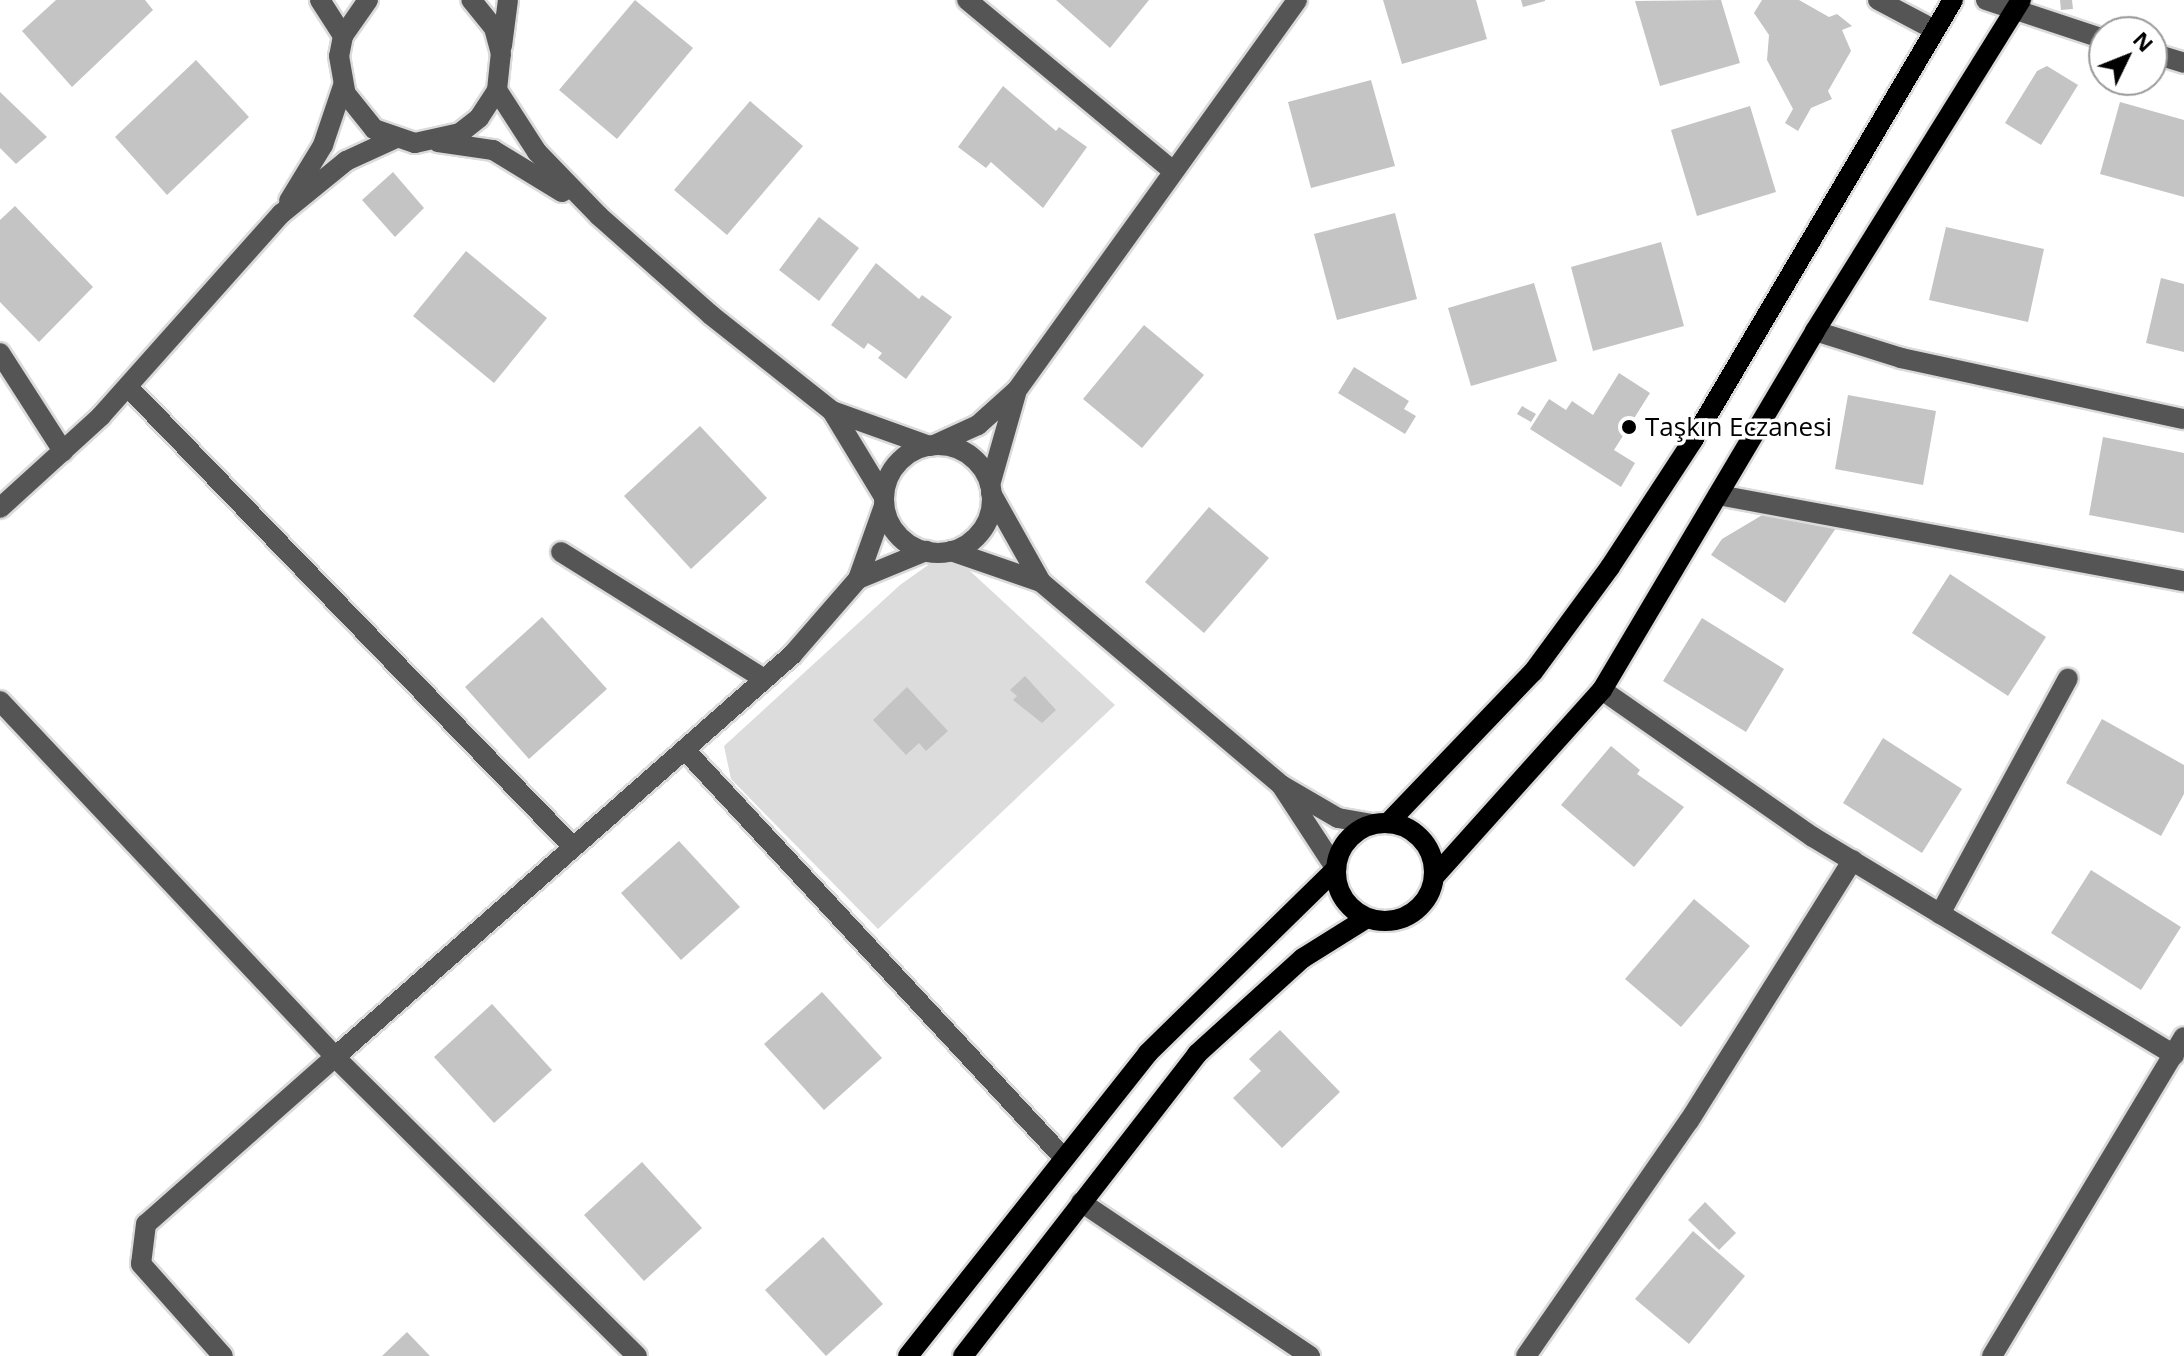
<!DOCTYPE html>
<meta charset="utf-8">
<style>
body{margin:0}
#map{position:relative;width:2184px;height:1356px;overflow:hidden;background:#fff;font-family:"Open Sans",sans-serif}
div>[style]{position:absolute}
.green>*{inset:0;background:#dcdcdc}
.building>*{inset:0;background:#c4c4c4}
.roads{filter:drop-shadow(2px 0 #dbdbdb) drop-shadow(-2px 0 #dbdbdb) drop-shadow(0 2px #dbdbdb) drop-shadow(0 -2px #dbdbdb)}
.minor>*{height:20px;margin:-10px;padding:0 10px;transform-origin:10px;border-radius:10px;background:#555}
.minor>.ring{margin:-10px;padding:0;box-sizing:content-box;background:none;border:20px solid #555;border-radius:50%}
.major>*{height:20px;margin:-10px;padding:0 10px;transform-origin:10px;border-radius:10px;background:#000}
.major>.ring{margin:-10px;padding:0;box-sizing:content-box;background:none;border:20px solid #000;border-radius:50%}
.dots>*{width:22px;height:22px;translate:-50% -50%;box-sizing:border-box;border:4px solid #fff;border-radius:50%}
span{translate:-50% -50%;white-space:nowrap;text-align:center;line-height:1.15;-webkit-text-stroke:7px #fff;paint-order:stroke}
.poi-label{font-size:26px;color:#000}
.left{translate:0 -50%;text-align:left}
.north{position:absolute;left:2088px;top:16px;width:80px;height:80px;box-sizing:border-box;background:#fff;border:2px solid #999;border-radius:50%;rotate:47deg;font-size:22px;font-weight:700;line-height:32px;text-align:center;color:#000}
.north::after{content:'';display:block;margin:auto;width:28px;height:36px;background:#000;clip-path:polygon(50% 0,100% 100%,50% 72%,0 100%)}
</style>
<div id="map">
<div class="green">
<div style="clip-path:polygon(938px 558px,957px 559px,1115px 705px,878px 929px,731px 779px,724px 746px,900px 585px)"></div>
</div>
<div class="building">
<div style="clip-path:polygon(56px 0,145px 0,153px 10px,72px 87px,22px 31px)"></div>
<div style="clip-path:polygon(635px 0,693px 48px,617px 139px,559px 90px)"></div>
<div style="clip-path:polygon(1049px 0,1149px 0,1110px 48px,1056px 0)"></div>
<div style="clip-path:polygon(1383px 0,1476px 0,1487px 39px,1402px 64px)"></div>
<div style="clip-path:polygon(1521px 0,1545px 0,1545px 1px,1523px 7px)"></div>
<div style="clip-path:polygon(1721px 0,1740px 63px,1660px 86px,1635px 1px)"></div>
<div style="clip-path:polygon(1762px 0,1799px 0,1829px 17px,1837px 14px,1852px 26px,1842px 30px,1851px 51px,1828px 91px,1832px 99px,1811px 108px,1798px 131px,1785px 123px,1793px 109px,1767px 60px,1769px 35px,1754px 13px)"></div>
<div style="clip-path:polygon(2060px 0,2072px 0,2073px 9px,2061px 10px)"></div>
<div style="clip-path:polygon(196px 60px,249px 117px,167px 195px,115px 137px)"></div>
<div style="clip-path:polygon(2047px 66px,2078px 85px,2041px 145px,2005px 123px,2037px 71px)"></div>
<div style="clip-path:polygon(1371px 80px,1395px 166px,1311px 188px,1288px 102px)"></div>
<div style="clip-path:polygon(1003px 86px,1056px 131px,1059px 127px,1087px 147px,1043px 208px,991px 162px,986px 168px,958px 147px)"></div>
<div style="clip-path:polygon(0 92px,47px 137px,16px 164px,0 148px)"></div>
<div style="clip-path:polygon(750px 101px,803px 146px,727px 235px,674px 190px)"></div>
<div style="clip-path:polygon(2120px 102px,2184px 120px,2184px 197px,2100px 174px)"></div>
<div style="clip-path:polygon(1750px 106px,1776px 192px,1697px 216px,1671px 130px)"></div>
<div style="clip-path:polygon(393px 172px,424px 208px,395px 237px,362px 200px)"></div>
<div style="clip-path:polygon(15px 206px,93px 287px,39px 342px,0 302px,0 220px)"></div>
<div style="clip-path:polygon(1395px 213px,1417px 299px,1337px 320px,1314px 234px)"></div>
<div style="clip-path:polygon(819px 217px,859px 248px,819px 301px,779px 270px)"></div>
<div style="clip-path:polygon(1946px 227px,2044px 249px,2028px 322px,1929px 300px)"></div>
<div style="clip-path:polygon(1661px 242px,1684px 326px,1593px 351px,1571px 267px)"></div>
<div style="clip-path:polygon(466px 251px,547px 318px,494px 383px,413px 316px)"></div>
<div style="clip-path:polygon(876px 263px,919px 299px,922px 295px,952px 317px,906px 379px,878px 358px,882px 353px,868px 343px,864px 349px,831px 325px)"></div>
<div style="clip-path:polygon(2161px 278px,2184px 284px,2184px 352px,2146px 343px)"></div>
<div style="clip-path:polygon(1534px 283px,1557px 361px,1471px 386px,1448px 308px)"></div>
<div style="clip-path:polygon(1144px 325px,1204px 375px,1142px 448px,1083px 399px)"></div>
<div style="clip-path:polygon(1354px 367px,1409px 401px,1404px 409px,1416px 416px,1405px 434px,1338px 393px)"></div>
<div style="clip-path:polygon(1619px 373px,1650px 393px,1614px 450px,1635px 463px,1621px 487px,1530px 429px,1549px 399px,1566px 410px,1572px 401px,1593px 415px)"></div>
<div style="clip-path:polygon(1848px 395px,1936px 411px,1923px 485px,1835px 469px)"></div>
<div style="clip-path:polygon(1522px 406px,1536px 414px,1531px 422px,1517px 414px)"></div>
<div style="clip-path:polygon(700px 426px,767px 498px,691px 569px,624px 496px)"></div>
<div style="clip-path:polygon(2103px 437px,2184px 453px,2184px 533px,2089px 515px)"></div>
<div style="clip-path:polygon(1209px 507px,1269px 558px,1204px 633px,1145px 582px)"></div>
<div style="clip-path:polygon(1764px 514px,1836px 528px,1785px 603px,1711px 555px,1722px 539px)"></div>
<div style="clip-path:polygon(1950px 574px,2046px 637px,2008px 696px,1912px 633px)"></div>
<div style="clip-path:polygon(542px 617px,607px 689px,529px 759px,465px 687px)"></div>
<div style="clip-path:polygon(1702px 618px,1784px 669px,1746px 732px,1663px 681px)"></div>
<div style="clip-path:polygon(1025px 676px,1056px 710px,1042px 723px,1013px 700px,1017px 696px,1010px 690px)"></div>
<div style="clip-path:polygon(907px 687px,948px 731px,926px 751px,919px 743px,906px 755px,873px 720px)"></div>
<div style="clip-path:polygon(2102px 719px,2184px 765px,2184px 794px,2161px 836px,2066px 783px)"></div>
<div style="clip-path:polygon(1883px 738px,1962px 789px,1922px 853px,1843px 803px)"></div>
<div style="clip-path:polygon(1611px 746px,1640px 770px,1637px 774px,1684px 807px,1634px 867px,1561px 805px)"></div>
<div style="clip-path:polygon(679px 841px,740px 907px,681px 960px,621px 893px)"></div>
<div style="clip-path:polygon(2091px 870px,2181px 927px,2141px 990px,2051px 933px)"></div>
<div style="clip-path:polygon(1694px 899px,1750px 946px,1681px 1027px,1625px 979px)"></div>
<div style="clip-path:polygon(822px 992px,882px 1058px,824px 1110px,764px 1044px)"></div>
<div style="clip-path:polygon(492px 1004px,552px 1070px,494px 1123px,434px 1057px)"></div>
<div style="clip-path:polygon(1280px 1030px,1340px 1092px,1282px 1148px,1233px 1098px,1261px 1071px,1249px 1059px)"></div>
<div style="clip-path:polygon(642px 1162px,702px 1228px,644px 1281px,584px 1215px)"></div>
<div style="clip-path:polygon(1705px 1202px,1736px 1233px,1719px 1250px,1688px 1220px)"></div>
<div style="clip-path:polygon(1693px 1231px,1745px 1276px,1689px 1344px,1635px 1299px)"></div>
<div style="clip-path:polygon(823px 1237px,883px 1304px,826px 1356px,765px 1290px)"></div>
<div style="clip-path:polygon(407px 1332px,430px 1356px,382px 1356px)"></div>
</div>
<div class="roads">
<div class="minor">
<div style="left:320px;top:0;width:43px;rotate:57.4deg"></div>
<div style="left:368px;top:0;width:44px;rotate:124.8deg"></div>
<div style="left:343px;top:36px;width:20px;rotate:101deg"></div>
<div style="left:339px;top:56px;width:39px;rotate:80deg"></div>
<div style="left:346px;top:94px;width:45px;rotate:51.3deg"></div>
<div style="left:374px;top:129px;width:43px;rotate:18.9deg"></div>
<div style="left:415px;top:143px;width:46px;rotate:-12.5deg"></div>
<div style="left:460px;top:133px;width:24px;rotate:-38deg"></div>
<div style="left:479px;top:118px;width:33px;rotate:-57deg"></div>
<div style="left:497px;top:90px;width:36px;rotate:-84deg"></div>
<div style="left:501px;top:54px;width:27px;rotate:-105deg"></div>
<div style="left:494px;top:28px;width:36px;rotate:-129deg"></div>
<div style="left:967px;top:0;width:266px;rotate:39.7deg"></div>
<div style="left:1878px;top:0;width:64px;rotate:27.8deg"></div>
<div style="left:1986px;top:0;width:124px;rotate:18.3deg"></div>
<div style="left:502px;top:46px;width:46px;rotate:-82.6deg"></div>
<div style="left:2152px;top:53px;width:34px;rotate:17deg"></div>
<div style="left:497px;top:90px;width:74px;rotate:57.2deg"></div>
<div style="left:537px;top:152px;width:89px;rotate:45.9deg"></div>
<div style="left:599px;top:216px;width:149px;rotate:41.5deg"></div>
<div style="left:711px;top:315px;width:154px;rotate:38.4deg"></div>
<div style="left:832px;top:411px;width:104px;rotate:19.7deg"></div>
<div style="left:438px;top:142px;width:56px;rotate:8.3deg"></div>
<div style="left:493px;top:150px;width:81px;rotate:31.3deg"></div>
<div style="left:289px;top:201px;width:66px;rotate:-58.7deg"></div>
<div style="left:323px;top:145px;width:62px;rotate:-71.3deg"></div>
<div style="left:1815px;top:331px;width:90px;rotate:17.4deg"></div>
<div style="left:1901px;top:358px;width:289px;rotate:12.2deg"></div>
<div style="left:0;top:353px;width:117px;rotate:57.3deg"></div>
<div style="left:129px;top:388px;width:637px;rotate:45.95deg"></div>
<div style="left:832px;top:411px;width:100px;rotate:58.8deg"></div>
<div style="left:934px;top:445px;width:48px;rotate:-24.4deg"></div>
<div style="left:978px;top:425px;width:52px;rotate:-41.9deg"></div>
<div style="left:1017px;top:390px;width:480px;rotate:-54.3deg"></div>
<div class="ring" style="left:884px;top:445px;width:88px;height:88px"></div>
<div style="left:990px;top:485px;width:95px;rotate:-74.1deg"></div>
<div style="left:991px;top:493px;width:102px;rotate:60.7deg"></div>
<div style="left:1041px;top:582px;width:314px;rotate:40.2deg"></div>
<div style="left:1718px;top:495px;width:474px;rotate:10.5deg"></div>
<div style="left:0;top:508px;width:137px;rotate:-42.3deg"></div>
<div style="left:101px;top:416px;width:271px;rotate:-48.3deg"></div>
<div style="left:281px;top:214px;width:84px;rotate:-39.2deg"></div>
<div style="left:346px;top:161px;width:53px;rotate:-24.6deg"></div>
<div style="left:951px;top:551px;width:95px;rotate:19deg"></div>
<div style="left:561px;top:552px;width:239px;rotate:32deg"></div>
<div style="left:858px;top:579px;width:74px;rotate:-22.4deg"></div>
<div style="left:1602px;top:690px;width:257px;rotate:34.9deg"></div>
<div style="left:1813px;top:837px;width:422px;rotate:31.1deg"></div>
<div style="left:0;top:701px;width:489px;rotate:46.7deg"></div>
<div style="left:335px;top:1057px;width:252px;rotate:138.5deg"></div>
<div style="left:146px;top:1224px;width:40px;rotate:97.1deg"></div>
<div style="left:141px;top:1264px;width:123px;rotate:48.3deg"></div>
<div style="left:685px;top:750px;width:554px;rotate:47.12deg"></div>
<div style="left:1336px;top:869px;width:100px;rotate:-123.2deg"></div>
<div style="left:1281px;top:785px;width:66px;rotate:30.1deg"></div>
<div style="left:1338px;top:818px;width:35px;rotate:10deg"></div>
<div style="left:1940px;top:914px;width:268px;rotate:-61.5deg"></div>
<div style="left:1081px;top:1202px;width:276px;rotate:33.9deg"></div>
<div style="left:637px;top:1356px;width:425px;rotate:-135.3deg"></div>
<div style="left:335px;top:1057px;width:609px;rotate:-41.34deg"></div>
<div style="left:792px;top:655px;width:101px;rotate:-49deg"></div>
<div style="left:858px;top:579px;width:77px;rotate:-70.4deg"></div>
<div style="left:1526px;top:1356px;width:286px;rotate:-55.3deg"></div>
<div style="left:1689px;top:1121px;width:308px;rotate:-57.9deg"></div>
<div style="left:1992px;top:1356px;width:372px;rotate:-59deg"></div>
</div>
<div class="major">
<div class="ring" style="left:1336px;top:823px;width:78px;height:78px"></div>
<div style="left:1388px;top:823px;width:209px;rotate:-46.2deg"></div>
<div style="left:1533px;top:672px;width:130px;rotate:-53.7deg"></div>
<div style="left:1610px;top:567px;width:152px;rotate:-56.8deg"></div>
<div style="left:1693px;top:440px;width:511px;rotate:-59.42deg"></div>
<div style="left:1435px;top:876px;width:250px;rotate:-48.1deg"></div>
<div style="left:1602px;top:690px;width:417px;rotate:-59.3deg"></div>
<div style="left:1815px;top:331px;width:390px;rotate:-58.1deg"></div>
<div style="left:908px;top:1356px;width:387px;rotate:-51.6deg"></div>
<div style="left:1148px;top:1053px;width:263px;rotate:-44.4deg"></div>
<div style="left:963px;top:1356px;width:382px;rotate:-52.2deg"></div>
<div style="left:1197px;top:1054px;width:143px;rotate:-42.2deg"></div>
<div style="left:1303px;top:958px;width:75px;rotate:-32deg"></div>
</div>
</div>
<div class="dots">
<div style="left:1629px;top:427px;background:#000"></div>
</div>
<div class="poi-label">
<span class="left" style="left:1645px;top:427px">Taşkın Eczanesi</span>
</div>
<div class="north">N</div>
</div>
